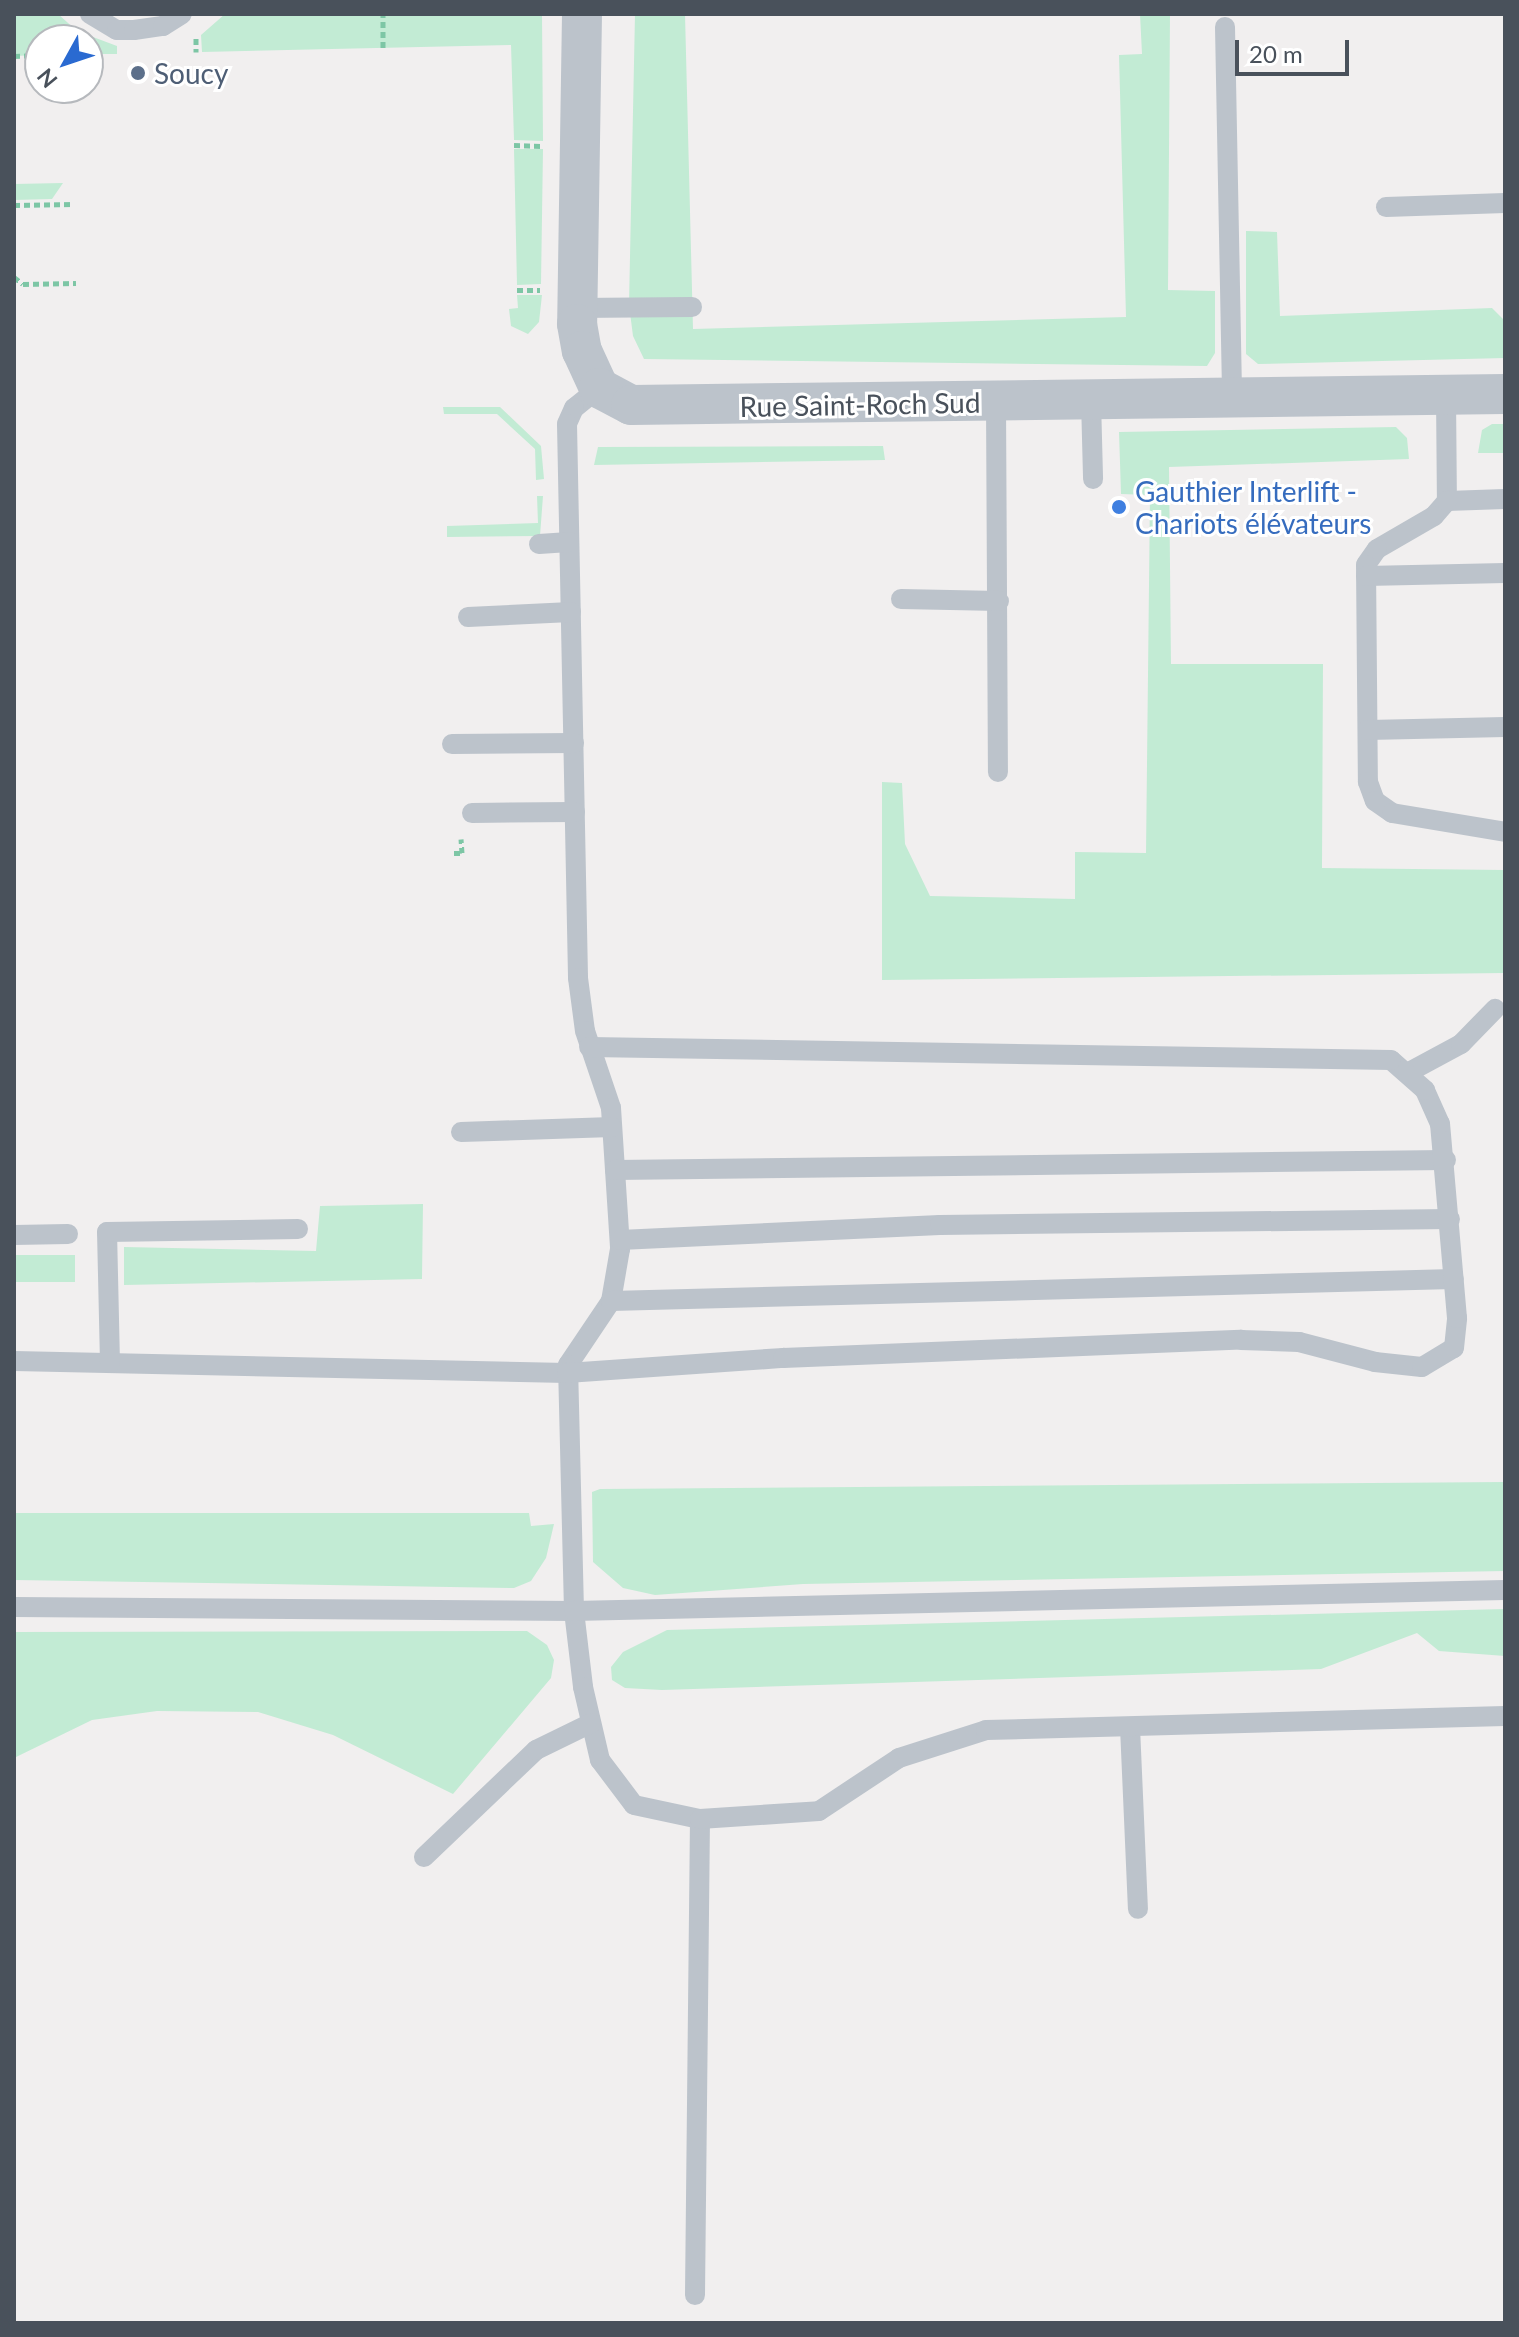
<!DOCTYPE html>
<meta charset="utf-8">
<style>
body{margin:0}
#map{position:relative;width:1519px;height:2337px;overflow:hidden;background:#f1efef;font-family:Lato,sans-serif}
div>[style]{position:absolute}
.green>*{inset:0;background:#c2ebd4}
.path>*{height:5px;margin-top:-2.5px;transform-origin:0;background:repeating-linear-gradient(90deg,#7dc6a5 0 6px,transparent 0 10px)}
.service>*{height:20px;margin:-10px;padding:0 10px;transform-origin:10px;border-radius:10px;background:#bcc3cb}
.minor>*{height:40px;margin:-20px;padding:0 20px;transform-origin:20px;border-radius:20px;background:#bcc3cb}
.dots>*{width:22px;height:22px;translate:-50% -50%;box-sizing:border-box;border:4px solid #fff;border-radius:50%}
span{translate:-50% -50%;white-space:nowrap;text-align:center;line-height:1.15;-webkit-text-stroke:6px #fff;paint-order:stroke}
.service-label{font-size:28px;color:#4e5e75}
.left{translate:0 -50%;text-align:left}
.street-label{font-size:28px;color:#49515b}
.shop-label{font-size:28px;color:#366cbe}
.frame{position:absolute;inset:0;border:16px solid #49515b;pointer-events:none}
.north{position:absolute;left:24px;top:24px;width:80px;height:80px;box-sizing:border-box;background:#fff;border:2px solid #b6b9bd;border-radius:50%;rotate:230deg;font-size:22px;font-weight:700;line-height:32px;text-align:center;color:#49515b}
.north::after{content:'';display:block;margin:auto;width:28px;height:36px;background:#2a6ad1;clip-path:polygon(50% 0,100% 100%,50% 72%,0 100%)}
.scale{position:absolute;left:1235px;top:40px;width:114px;height:36px;box-sizing:border-box;border:4px solid #49515b;border-top:0;padding-left:10px;font-size:24px;line-height:28px;white-space:nowrap;color:#49515b;-webkit-text-stroke:6px #fff;paint-order:stroke}
</style>
<div id="map">
<div class="green">
<div style="clip-path:polygon(14px 14px,58px 14px,77px 31px,117px 46px,117px 54px,88px 54px,88px 40px,40px 40px,40px 55px,14px 56px)"></div>
<div style="clip-path:polygon(225px 14px,542px 14px,543px 141px,514px 140px,511px 45px,202px 52px,201px 35px)"></div>
<div style="clip-path:polygon(635px 14px,685px 14px,693px 329px,1126px 317px,1119px 55px,1142px 54px,1140px 14px,1170px 14px,1168px 290px,1215px 291px,1215px 353px,1207px 366px,644px 359px,633px 336px,629px 305px)"></div>
<div style="clip-path:polygon(514px 149px,543px 149px,541px 284px,517px 285px)"></div>
<div style="clip-path:polygon(63px 183px,52px 199px,14px 200px,14px 184px)"></div>
<div style="clip-path:polygon(1246px 231px,1277px 232px,1280px 316px,1492px 308px,1505px 321px,1505px 358px,1258px 364px,1246px 354px)"></div>
<div style="clip-path:polygon(517px 295px,542px 295px,539px 322px,528px 334px,511px 326px,509px 309px,518px 308px)"></div>
<div style="clip-path:polygon(443px 407px,500px 407px,541px 446px,544px 479px,536px 480px,535px 449px,497px 414px,444px 414px)"></div>
<div style="clip-path:polygon(1492px 424px,1505px 424px,1505px 453px,1478px 453px,1482px 430px)"></div>
<div style="clip-path:polygon(1396px 427px,1407px 438px,1409px 459px,1169px 467px,1171px 664px,1323px 664px,1322px 868px,1505px 870px,1505px 973px,882px 980px,882px 782px,902px 783px,905px 844px,930px 896px,1075px 899px,1075px 852px,1146px 853px,1150px 495px,1121px 494px,1119px 432px)"></div>
<div style="clip-path:polygon(883px 446px,885px 460px,594px 465px,598px 447px)"></div>
<div style="clip-path:polygon(537px 496px,543px 496px,540px 536px,447px 537px,447px 526px,538px 523px)"></div>
<div style="clip-path:polygon(423px 1204px,422px 1279px,124px 1285px,124px 1247px,316px 1251px,320px 1206px)"></div>
<div style="clip-path:polygon(14px 1255px,75px 1255px,75px 1282px,14px 1282px)"></div>
<div style="clip-path:polygon(1505px 1482px,1505px 1571px,803px 1584px,655px 1595px,623px 1588px,593px 1562px,592px 1492px,600px 1489px)"></div>
<div style="clip-path:polygon(14px 1513px,529px 1513px,531px 1526px,554px 1524px,546px 1558px,531px 1581px,514px 1588px,14px 1580px)"></div>
<div style="clip-path:polygon(1505px 1609px,1505px 1656px,1439px 1651px,1417px 1633px,1321px 1669px,662px 1690px,625px 1688px,612px 1680px,611px 1667px,623px 1652px,667px 1630px)"></div>
<div style="clip-path:polygon(527px 1631px,547px 1645px,554px 1660px,551px 1678px,453px 1794px,333px 1735px,258px 1712px,157px 1711px,92px 1720px,14px 1758px,14px 1632px)"></div>
</div>
<div class="path">
<div style="left:196px;top:38px;width:14px;rotate:90deg"></div>
<div style="left:383px;top:48px;width:34px;rotate:-90deg"></div>
<div style="left:88px;top:54px;width:12px"></div>
<div style="left:14px;top:56px;width:26px;rotate:-2deg"></div>
<div style="left:514px;top:145px;width:27px;rotate:2deg"></div>
<div style="left:14px;top:205px;width:60px;rotate:-1deg"></div>
<div style="left:14px;top:277px;width:11px;rotate:38deg"></div>
<div style="left:23px;top:284px;width:53px;rotate:-1.1deg"></div>
<div style="left:517px;top:290px;width:23px"></div>
<div style="left:454px;top:853px;width:8px"></div>
<div style="left:462px;top:853px;width:14px;rotate:-94deg"></div>
</div>
<div class="service">
<div style="left:90px;top:14px;width:31px;rotate:31deg"></div>
<div style="left:117px;top:30px;width:17px"></div>
<div style="left:134px;top:30px;width:29px;rotate:-8deg"></div>
<div style="left:163px;top:26px;width:22px;rotate:-32deg"></div>
<div style="left:1225px;top:27px;width:371px;rotate:88.9deg"></div>
<div style="left:1386px;top:207px;width:119px;rotate:-1.9deg"></div>
<div style="left:577px;top:308px;width:115px;rotate:-0.5deg"></div>
<div style="left:599px;top:388px;width:32px;rotate:141deg"></div>
<div style="left:574px;top:408px;width:17px;rotate:114deg"></div>
<div style="left:567px;top:424px;width:554px;rotate:88.86deg"></div>
<div style="left:578px;top:978px;width:53px;rotate:82.5deg"></div>
<div style="left:585px;top:1031px;width:81px;rotate:71.3deg"></div>
<div style="left:611px;top:1108px;width:141px;rotate:86.3deg"></div>
<div style="left:620px;top:1249px;width:53px;rotate:99.8deg"></div>
<div style="left:611px;top:1301px;width:77px;rotate:123.9deg"></div>
<div style="left:568px;top:1365px;width:246px;rotate:88.6deg"></div>
<div style="left:574px;top:1611px;width:77px;rotate:83.2deg"></div>
<div style="left:583px;top:1687px;width:75px;rotate:76.9deg"></div>
<div style="left:600px;top:1760px;width:56px;rotate:52.9deg"></div>
<div style="left:634px;top:1805px;width:67px;rotate:12deg"></div>
<div style="left:1446px;top:395px;width:106px;rotate:89.5deg"></div>
<div style="left:1447px;top:501px;width:58px;rotate:-2deg"></div>
<div style="left:1091px;top:400px;width:79px;rotate:88.5deg"></div>
<div style="left:996px;top:402px;width:370px;rotate:89.7deg"></div>
<div style="left:1447px;top:501px;width:20px;rotate:131deg"></div>
<div style="left:1434px;top:516px;width:66px;rotate:149.9deg"></div>
<div style="left:1377px;top:549px;width:19px;rotate:125deg"></div>
<div style="left:1366px;top:565px;width:217px;rotate:89.5deg"></div>
<div style="left:1368px;top:782px;width:20px;rotate:70deg"></div>
<div style="left:1375px;top:801px;width:21px;rotate:35deg"></div>
<div style="left:1392px;top:813px;width:115px;rotate:9.5deg"></div>
<div style="left:539px;top:544px;width:30px;rotate:-4deg"></div>
<div style="left:1366px;top:576px;width:139px;rotate:-1.2deg"></div>
<div style="left:901px;top:599px;width:98px;rotate:1.2deg"></div>
<div style="left:468px;top:617px;width:103px;rotate:-2.8deg"></div>
<div style="left:1368px;top:730px;width:137px;rotate:-1.3deg"></div>
<div style="left:452px;top:744px;width:122px;rotate:-0.5deg"></div>
<div style="left:472px;top:813px;width:103px;rotate:-0.6deg"></div>
<div style="left:1409px;top:1072px;width:59px;rotate:-28.3deg"></div>
<div style="left:1461px;top:1044px;width:49px;rotate:-45.8deg"></div>
<div style="left:461px;top:1132px;width:151px;rotate:-1.9deg"></div>
<div style="left:615px;top:1170px;width:831px;rotate:-0.69deg"></div>
<div style="left:14px;top:1235px;width:54px;rotate:-1.1deg"></div>
<div style="left:620px;top:1240px;width:320px;rotate:-2.7deg"></div>
<div style="left:940px;top:1225px;width:510px;rotate:-0.67deg"></div>
<div style="left:611px;top:1301px;width:843px;rotate:-1.49deg"></div>
<div style="left:14px;top:1361px;width:553px;rotate:1.24deg"></div>
<div style="left:567px;top:1373px;width:217px;rotate:-4deg"></div>
<div style="left:783px;top:1358px;width:458px;rotate:-2.3deg"></div>
<div style="left:1241px;top:1340px;width:58px;rotate:2deg"></div>
<div style="left:1299px;top:1342px;width:79px;rotate:14.7deg"></div>
<div style="left:1375px;top:1362px;width:47px;rotate:6.1deg"></div>
<div style="left:1422px;top:1367px;width:37px;rotate:-31deg"></div>
<div style="left:1454px;top:1348px;width:30px;rotate:-84deg"></div>
<div style="left:1457px;top:1318px;width:195px;rotate:-95deg"></div>
<div style="left:1440px;top:1124px;width:37px;rotate:-114deg"></div>
<div style="left:1425px;top:1090px;width:45px;rotate:-138.6deg"></div>
<div style="left:1391px;top:1060px;width:802px;rotate:-179.07deg"></div>
<div style="left:110px;top:1363px;width:131px;rotate:-91.3deg"></div>
<div style="left:107px;top:1232px;width:191px;rotate:-0.9deg"></div>
<div style="left:14px;top:1607px;width:560px;rotate:0.41deg"></div>
<div style="left:574px;top:1611px;width:931px;rotate:-1.29deg"></div>
<div style="left:1130px;top:1727px;width:182px;rotate:87.5deg"></div>
<div style="left:424px;top:1857px;width:155px;rotate:-43.7deg"></div>
<div style="left:536px;top:1750px;width:61px;rotate:-26.1deg"></div>
<div style="left:695px;top:2295px;width:476px;rotate:-89.4deg"></div>
<div style="left:700px;top:1819px;width:119px;rotate:-3.8deg"></div>
<div style="left:819px;top:1811px;width:96px;rotate:-33.5deg"></div>
<div style="left:899px;top:1758px;width:91px;rotate:-17.8deg"></div>
<div style="left:986px;top:1730px;width:519px;rotate:-1.55deg"></div>
</div>
<div class="minor">
<div style="left:582px;top:14px;width:310px;rotate:90.9deg"></div>
<div style="left:577px;top:324px;width:27px;rotate:80deg"></div>
<div style="left:582px;top:351px;width:41px;rotate:65.3deg"></div>
<div style="left:599px;top:388px;width:36px;rotate:28deg"></div>
<div style="left:631px;top:405px;width:874px;rotate:-0.72deg"></div>
</div>
<div class="dots">
<div style="left:138px;top:73px;background:#5c6f8a"></div>
<div style="left:1119px;top:507px;background:#3f7fe0"></div>
</div>
<div class="service-label">
<span class="left" style="left:154px;top:73px">Soucy</span>
</div>
<div class="street-label">
<span style="left:860px;top:404px;rotate:-1deg">Rue Saint-Roch Sud</span>
</div>
<div class="shop-label">
<span class="left" style="left:1135px;top:507px">Gauthier Interlift -<br>Chariots élévateurs</span>
</div>
<div class="frame"></div>
<div class="north">N</div>
<div class="scale">20 m</div>
</div>
